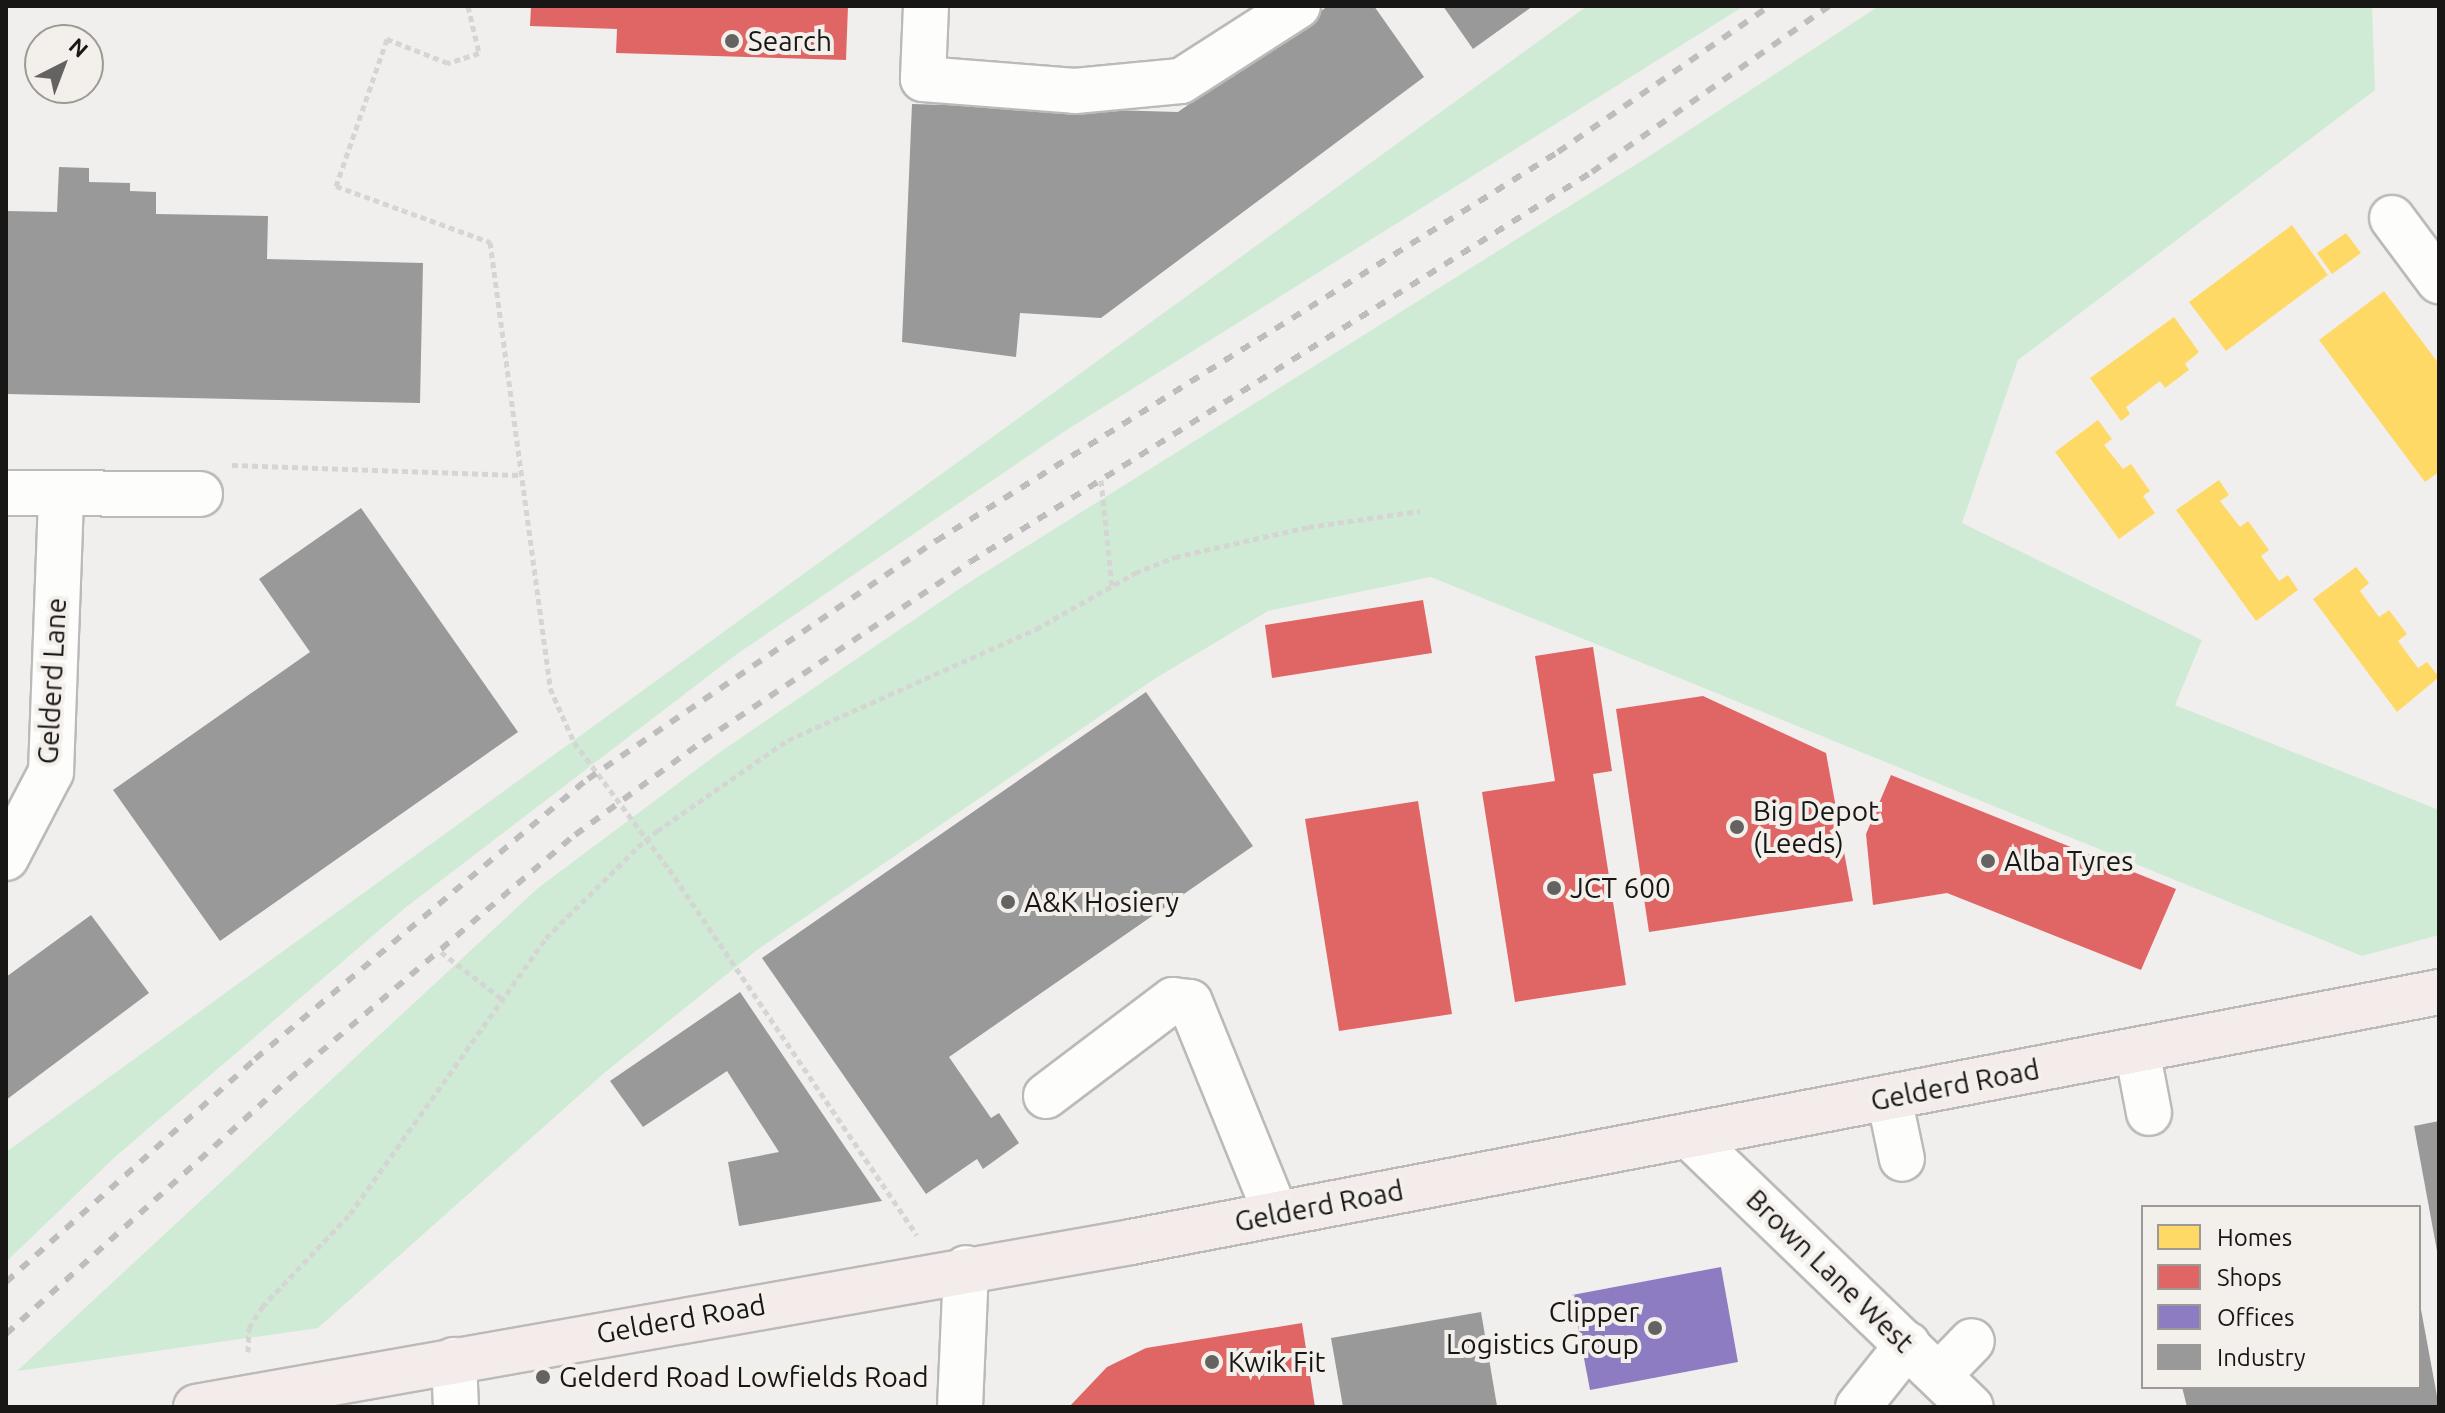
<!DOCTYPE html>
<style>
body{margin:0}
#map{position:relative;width:2445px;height:1413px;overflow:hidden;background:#f1efed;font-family:Ubuntu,sans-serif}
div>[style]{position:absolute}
.green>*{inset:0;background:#cfebd6}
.homes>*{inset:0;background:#ffd966}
.shops>*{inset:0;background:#e06666}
.offices>*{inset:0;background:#8e7cc3}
.industry>*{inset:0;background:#999}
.path>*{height:5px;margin-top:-2.5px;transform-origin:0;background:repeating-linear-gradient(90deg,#d5d5d4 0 6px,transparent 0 10px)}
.roads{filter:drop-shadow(2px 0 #bcbab9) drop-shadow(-2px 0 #bcbab9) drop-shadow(0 2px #bcbab9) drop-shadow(0 -2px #bcbab9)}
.minor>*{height:44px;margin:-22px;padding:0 22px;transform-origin:22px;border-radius:22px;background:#fdfdfc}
.major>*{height:44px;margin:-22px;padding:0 22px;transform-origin:22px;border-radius:22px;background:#f4eceb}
.rail>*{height:6px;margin-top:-3px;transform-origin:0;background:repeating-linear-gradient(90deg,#bdbdbd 0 10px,transparent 0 20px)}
.path-bridge>*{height:5px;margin-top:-2.5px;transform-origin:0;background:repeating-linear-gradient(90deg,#d5d5d4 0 6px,transparent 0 10px)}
.dots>*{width:22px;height:22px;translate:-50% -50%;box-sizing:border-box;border:4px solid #f3efeb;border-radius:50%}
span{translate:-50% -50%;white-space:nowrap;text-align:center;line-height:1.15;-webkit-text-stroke:8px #f3efeb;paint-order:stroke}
.poi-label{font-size:28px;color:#191716}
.left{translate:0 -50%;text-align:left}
.right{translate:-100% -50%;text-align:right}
.street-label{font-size:28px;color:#191716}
.frame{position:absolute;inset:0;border:8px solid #191716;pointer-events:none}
.legend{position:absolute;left:2141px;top:1205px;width:280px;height:184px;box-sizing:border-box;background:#f3efeb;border:2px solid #9c9996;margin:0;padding:10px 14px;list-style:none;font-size:24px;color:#191716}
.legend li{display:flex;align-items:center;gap:16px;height:40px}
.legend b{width:40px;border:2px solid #9c9996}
.north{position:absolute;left:24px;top:24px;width:80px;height:80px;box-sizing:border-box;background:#f3efeb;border:2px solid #9c9996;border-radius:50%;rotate:42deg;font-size:22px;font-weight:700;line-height:32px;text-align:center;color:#191716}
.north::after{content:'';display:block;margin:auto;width:28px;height:36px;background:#656361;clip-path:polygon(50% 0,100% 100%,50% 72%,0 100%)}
</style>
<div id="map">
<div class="green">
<div style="clip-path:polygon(1587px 6px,1744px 6px,1065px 431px,737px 654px,405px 908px,115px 1157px,6px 1262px,6px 1152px)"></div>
<div style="clip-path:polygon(1879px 6px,2372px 6px,2375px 90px,2018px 360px,1962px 523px,2202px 640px,2175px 705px,2439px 810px,2439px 935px,2362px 956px,1431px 577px,1268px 611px,1156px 678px,757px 950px,603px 1074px,318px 1328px,17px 1371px,538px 888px,720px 752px,965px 585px,1651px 155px)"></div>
</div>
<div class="homes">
<div style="clip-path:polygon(2292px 225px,2328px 275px,2226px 351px,2189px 302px)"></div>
<div style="clip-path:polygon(2346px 233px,2361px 253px,2332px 274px,2317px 253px)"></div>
<div style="clip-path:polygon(2384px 291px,2439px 364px,2439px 472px,2425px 482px,2319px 340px)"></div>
<div style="clip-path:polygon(2174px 317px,2199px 352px,2185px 364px,2189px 370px,2165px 388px,2160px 381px,2126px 407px,2130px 414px,2121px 421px,2090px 378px)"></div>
<div style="clip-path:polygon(2098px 420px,2112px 439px,2104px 445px,2123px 469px,2131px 464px,2150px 491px,2143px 496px,2155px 513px,2119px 539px,2055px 452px)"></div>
<div style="clip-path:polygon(2219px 480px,2229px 495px,2220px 501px,2240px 527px,2248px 521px,2269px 550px,2261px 556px,2279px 581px,2288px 575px,2298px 590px,2256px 621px,2176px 510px)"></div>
<div style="clip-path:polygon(2356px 567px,2369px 583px,2360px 591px,2379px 617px,2389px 610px,2407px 634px,2398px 641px,2418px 668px,2427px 662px,2439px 677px,2397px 712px,2313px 599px)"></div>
</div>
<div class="shops">
<div style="clip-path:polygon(531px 6px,848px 6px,846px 60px,616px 53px,617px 29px,530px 26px)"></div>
<div style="clip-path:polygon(1423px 600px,1432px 653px,1272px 678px,1265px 625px)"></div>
<div style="clip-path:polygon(1593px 647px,1612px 771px,1593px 774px,1626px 985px,1515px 1002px,1482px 792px,1555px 781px,1535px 656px)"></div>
<div style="clip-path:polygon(1703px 696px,1826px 753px,1853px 901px,1649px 932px,1616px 709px)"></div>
<div style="clip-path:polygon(1891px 775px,2176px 889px,2141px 970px,1947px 893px,1873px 905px,1866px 834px)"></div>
<div style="clip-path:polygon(1418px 801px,1452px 1014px,1339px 1031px,1305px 819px)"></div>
<div style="clip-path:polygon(1302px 1323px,1315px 1407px,1069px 1407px,1107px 1367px,1146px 1348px)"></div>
</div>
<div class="offices">
<div style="clip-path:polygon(1721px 1267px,1738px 1362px,1590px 1390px,1572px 1295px)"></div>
</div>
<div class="industry">
<div style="clip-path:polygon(1328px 6px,1374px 6px,1424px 77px,1101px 318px,1020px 313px,1016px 357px,902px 342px,912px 104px,1178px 112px)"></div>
<div style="clip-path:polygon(1443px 6px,1533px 6px,1473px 49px)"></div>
<div style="clip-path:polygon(59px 167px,89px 168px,89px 182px,130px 183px,130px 191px,156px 192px,156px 214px,268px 216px,267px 259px,423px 263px,420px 403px,6px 394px,6px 211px,57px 212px)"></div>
<div style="clip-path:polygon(361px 508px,518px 732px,220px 941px,113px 790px,310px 652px,259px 579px)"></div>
<div style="clip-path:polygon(1146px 692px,1253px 846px,949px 1057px,991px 1118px,999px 1113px,1019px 1143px,983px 1169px,977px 1159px,926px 1194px,762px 958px)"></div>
<div style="clip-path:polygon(91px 915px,149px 993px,6px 1100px,6px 977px)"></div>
<div style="clip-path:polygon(740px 992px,841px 1141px,882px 1201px,739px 1226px,728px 1162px,779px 1152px,727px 1071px,643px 1127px,610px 1081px)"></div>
<div style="clip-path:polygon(2439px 1121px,2439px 1251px,2437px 1251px,2414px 1126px)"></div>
<div style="clip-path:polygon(2420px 1304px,2439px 1407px,2187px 1407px,2182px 1387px,2419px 1387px)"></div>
<div style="clip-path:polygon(1481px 1312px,1497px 1406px,1343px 1407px,1331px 1338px)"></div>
</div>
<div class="path">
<div style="left:468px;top:6px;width:48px;rotate:76.8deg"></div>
<div style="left:479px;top:53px;width:33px;rotate:162deg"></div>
<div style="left:448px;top:63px;width:66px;rotate:-158.5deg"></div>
<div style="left:387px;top:39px;width:156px;rotate:109.1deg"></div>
<div style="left:336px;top:186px;width:164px;rotate:20deg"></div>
<div style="left:490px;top:242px;width:450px;rotate:82.3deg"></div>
<div style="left:550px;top:688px;width:59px;rotate:66deg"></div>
<div style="left:574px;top:742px;width:159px;rotate:53.2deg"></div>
<div style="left:669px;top:869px;width:442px;rotate:55.9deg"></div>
<div style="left:232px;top:465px;width:290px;rotate:2deg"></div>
<div style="left:1101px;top:480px;width:108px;rotate:84.1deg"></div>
<div style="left:657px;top:831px;width:160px;rotate:-34.8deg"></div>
<div style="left:788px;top:740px;width:272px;rotate:-24.1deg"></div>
<div style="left:1036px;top:629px;width:114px;rotate:-29.5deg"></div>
<div style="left:1135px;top:573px;width:43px;rotate:-21.8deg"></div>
<div style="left:1175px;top:557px;width:136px;rotate:-12.7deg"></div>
<div style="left:1308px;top:527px;width:113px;rotate:-8.1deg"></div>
<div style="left:441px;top:952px;width:76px;rotate:37.5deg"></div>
<div style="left:248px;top:1352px;width:24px;rotate:-88deg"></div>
<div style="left:249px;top:1328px;width:25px;rotate:-58deg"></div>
<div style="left:262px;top:1307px;width:128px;rotate:-46.6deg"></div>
<div style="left:350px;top:1214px;width:339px;rotate:-54.6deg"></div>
<div style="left:546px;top:938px;width:129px;rotate:-44.7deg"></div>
</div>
<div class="roads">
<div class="minor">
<div style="left:926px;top:6px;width:73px;rotate:92.4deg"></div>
<div style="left:923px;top:79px;width:152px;rotate:4.5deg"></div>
<div style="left:1075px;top:91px;width:106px;rotate:-5.4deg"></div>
<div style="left:1181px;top:81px;width:139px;rotate:-32.7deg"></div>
<div style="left:2392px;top:218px;width:79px;rotate:53.3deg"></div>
<div style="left:6px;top:493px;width:194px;rotate:0.3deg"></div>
<div style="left:6px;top:858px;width:97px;rotate:-62.4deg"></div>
<div style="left:51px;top:772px;width:278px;rotate:-87.9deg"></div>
<div style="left:2137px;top:1050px;width:64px;rotate:79.2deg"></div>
<div style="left:1046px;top:1096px;width:159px;rotate:-37.1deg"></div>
<div style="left:1173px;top:1000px;width:17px;rotate:7deg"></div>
<div style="left:1190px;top:1002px;width:229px;rotate:67.9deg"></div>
<div style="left:1889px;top:1097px;width:63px;rotate:78.2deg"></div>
<div style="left:1689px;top:1136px;width:391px;rotate:43.9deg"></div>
<div style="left:454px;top:1360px;width:47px;rotate:87.6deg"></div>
<div style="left:1939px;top:1375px;width:47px;rotate:-45.9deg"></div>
<div style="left:960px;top:1407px;width:139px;rotate:-87.5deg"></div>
<div style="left:1858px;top:1407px;width:80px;rotate:-51.6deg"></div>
</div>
<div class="major">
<div style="left:196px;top:1407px;width:949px;rotate:-10.01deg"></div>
<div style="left:1131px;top:1242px;width:1332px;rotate:-10.82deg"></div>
</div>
</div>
<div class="rail">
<div style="left:6px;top:1282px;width:334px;rotate:-41.8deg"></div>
<div style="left:255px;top:1059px;width:435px;rotate:-40.1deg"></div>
<div style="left:588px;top:779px;width:422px;rotate:-34.4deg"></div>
<div style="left:936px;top:541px;width:734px;rotate:-32.02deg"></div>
<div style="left:1558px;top:152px;width:257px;rotate:-34.6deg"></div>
<div style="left:6px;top:1334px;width:381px;rotate:-42deg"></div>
<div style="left:289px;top:1079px;width:376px;rotate:-40.5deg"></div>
<div style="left:575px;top:835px;width:159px;rotate:-36.3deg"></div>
<div style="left:703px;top:741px;width:321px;rotate:-33.8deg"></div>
<div style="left:970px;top:562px;width:734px;rotate:-32.09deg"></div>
<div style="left:1592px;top:172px;width:289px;rotate:-35deg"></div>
</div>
<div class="path-bridge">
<div style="left:638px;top:847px;width:25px;rotate:-40deg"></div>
</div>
<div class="dots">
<div style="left:732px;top:41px;background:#656361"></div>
<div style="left:1737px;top:827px;background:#656361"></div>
<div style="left:1988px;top:861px;background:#656361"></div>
<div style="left:1554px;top:888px;background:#656361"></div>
<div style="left:1008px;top:902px;background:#656361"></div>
<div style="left:1655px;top:1328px;background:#656361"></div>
<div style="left:1212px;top:1362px;background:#656361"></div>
<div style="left:543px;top:1377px;background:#656361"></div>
</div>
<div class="poi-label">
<span class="left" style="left:748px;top:41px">Search</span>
<span class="left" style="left:1753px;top:827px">Big Depot<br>(Leeds)</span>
<span class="left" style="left:2004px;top:861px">Alba Tyres</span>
<span class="left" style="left:1570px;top:888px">JCT 600</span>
<span class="left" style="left:1024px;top:902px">A&amp;K Hosiery</span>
<span class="right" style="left:1639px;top:1328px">Clipper<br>Logistics Group</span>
<span class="left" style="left:1228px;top:1362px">Kwik Fit</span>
<span class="left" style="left:559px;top:1377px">Gelderd Road Lowfields Road</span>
</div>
<div class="street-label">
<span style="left:52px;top:681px;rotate:-87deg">Gelderd Lane</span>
<span style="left:1955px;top:1085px;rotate:-11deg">Gelderd Road</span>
<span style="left:1319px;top:1206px;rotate:-11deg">Gelderd Road</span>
<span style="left:1830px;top:1271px;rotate:44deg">Brown Lane West</span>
<span style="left:681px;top:1319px;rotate:-10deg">Gelderd Road</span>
</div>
<div class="frame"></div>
<ul class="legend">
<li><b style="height:22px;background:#ffd966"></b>Homes</li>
<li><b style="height:22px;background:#e06666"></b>Shops</li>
<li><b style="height:22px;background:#8e7cc3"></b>Offices</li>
<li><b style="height:22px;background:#999"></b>Industry</li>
</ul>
<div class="north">N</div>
</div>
